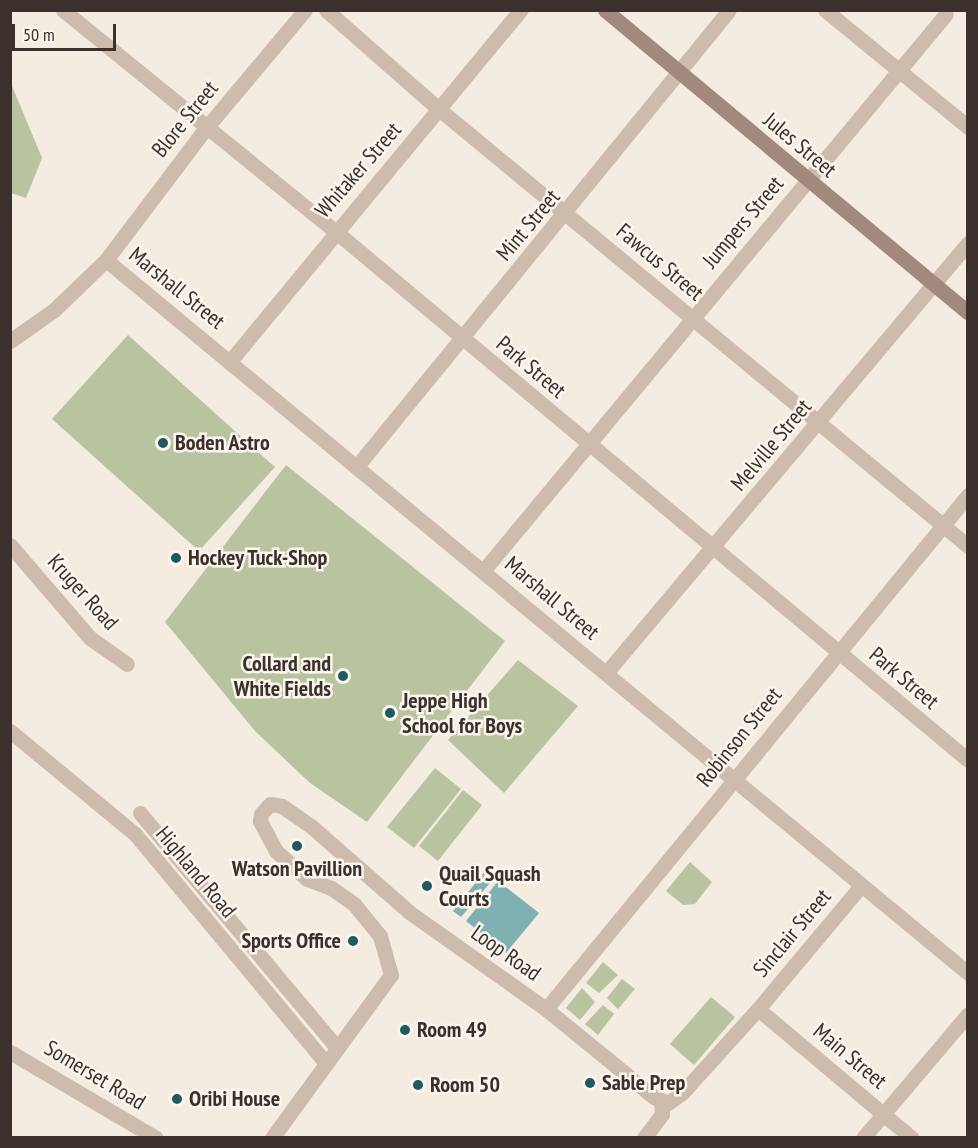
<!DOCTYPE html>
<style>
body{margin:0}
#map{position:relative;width:978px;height:1148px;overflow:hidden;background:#f4ebe1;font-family:"PT Sans Narrow",sans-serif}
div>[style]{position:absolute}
.green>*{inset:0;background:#b8c4a0}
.water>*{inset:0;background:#7fb0b2}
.minor>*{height:15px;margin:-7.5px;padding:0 7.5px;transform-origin:7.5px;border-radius:7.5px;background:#cdbbac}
.secondary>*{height:15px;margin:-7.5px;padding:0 7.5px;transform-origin:7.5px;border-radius:7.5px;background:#a18a7d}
.dots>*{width:16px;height:16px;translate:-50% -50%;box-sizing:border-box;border:3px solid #fbf5ee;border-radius:50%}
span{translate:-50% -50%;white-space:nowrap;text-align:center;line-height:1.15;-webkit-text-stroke:5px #fbf5ee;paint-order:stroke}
.street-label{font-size:22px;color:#3b302b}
.poi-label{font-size:22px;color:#3b302b;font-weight:700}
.left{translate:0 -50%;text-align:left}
.right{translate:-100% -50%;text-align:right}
.frame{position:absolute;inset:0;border:12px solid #3b302b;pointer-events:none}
.scale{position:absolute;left:12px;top:24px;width:104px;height:27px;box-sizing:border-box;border:3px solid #3b302b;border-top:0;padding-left:8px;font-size:18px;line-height:21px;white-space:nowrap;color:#3b302b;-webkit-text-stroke:4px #fbf5ee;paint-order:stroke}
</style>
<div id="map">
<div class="green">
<div style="clip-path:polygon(10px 81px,42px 158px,26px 198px,11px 193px)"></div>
<div style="clip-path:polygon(128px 335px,275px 467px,199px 551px,52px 419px)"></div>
<div style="clip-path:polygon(286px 465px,505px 641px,367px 822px,310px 783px,255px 731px,165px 622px)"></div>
<div style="clip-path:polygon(518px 660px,578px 706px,504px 793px,448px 740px)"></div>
<div style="clip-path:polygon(435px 768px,461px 789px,414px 848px,387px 827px)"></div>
<div style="clip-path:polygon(463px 790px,482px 805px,438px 861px,419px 846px)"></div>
<div style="clip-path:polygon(690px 862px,712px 882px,695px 904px,683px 905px,666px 891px)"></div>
<div style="clip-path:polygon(603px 962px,618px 975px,599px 993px,586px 983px)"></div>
<div style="clip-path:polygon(622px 979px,635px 989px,618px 1009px,607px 998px)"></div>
<div style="clip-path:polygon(582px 988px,595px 1002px,580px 1020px,566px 1008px)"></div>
<div style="clip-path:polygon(711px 997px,735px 1017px,694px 1065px,670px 1044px)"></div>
<div style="clip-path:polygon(603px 1005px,614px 1014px,598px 1035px,585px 1024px)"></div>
</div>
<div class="water">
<div style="clip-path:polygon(486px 870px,495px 877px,461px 917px,453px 911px)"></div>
<div style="clip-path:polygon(498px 881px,539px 913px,506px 953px,466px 921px)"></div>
</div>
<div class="minor">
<div style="left:63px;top:10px;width:350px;rotate:39.1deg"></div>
<div style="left:335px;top:231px;width:825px;rotate:39.89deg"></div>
<div style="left:326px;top:10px;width:152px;rotate:41.3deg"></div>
<div style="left:440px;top:110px;width:685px;rotate:39.55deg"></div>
<div style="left:825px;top:10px;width:185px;rotate:39.3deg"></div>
<div style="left:106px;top:260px;width:1119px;rotate:39.6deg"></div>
<div style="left:10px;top:341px;width:54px;rotate:-35.2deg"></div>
<div style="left:54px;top:310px;width:72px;rotate:-43.9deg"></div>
<div style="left:106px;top:260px;width:166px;rotate:-52.9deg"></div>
<div style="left:206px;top:128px;width:154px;rotate:-50deg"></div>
<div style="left:231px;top:360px;width:455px;rotate:-50.4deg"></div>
<div style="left:357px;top:466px;width:588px;rotate:-50.79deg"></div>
<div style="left:10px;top:545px;width:123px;rotate:49.3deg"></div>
<div style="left:90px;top:638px;width:45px;rotate:35.1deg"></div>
<div style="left:483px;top:571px;width:724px;rotate:-50.27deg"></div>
<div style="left:606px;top:673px;width:562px;rotate:-49.91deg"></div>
<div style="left:10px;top:731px;width:162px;rotate:39.5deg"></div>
<div style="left:135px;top:834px;width:298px;rotate:50.2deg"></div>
<div style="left:140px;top:813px;width:307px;rotate:50deg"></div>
<div style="left:546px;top:1009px;width:665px;rotate:-50.61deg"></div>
<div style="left:758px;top:1009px;width:201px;rotate:40deg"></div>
<div style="left:10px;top:1052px;width:169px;rotate:30.5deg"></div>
<div style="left:272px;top:1138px;width:202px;rotate:-53.9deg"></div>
<div style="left:391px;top:975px;width:41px;rotate:-105.8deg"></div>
<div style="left:380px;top:936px;width:41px;rotate:-129.1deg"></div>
<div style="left:354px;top:904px;width:28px;rotate:-145deg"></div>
<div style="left:331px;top:888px;width:26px;rotate:-159deg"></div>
<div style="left:307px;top:879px;width:42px;rotate:-137.9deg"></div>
<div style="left:276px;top:851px;width:34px;rotate:-118deg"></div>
<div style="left:260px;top:821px;width:7px;rotate:-82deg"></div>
<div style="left:261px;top:814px;width:13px;rotate:-48deg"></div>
<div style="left:270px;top:804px;width:12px;rotate:9deg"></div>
<div style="left:282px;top:806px;width:37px;rotate:35deg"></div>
<div style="left:312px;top:827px;width:129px;rotate:41.2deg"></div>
<div style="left:409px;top:912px;width:168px;rotate:35.3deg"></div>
<div style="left:546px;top:1009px;width:139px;rotate:39.2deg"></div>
<div style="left:654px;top:1097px;width:15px;rotate:23deg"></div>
<div style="left:668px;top:1103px;width:17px;rotate:-36deg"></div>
<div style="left:682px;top:1093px;width:113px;rotate:-47.9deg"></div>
<div style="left:758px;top:1009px;width:159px;rotate:-50.1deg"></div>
<div style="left:644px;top:1138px;width:30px;rotate:-53deg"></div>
<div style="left:662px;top:1114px;width:13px;rotate:-94deg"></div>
<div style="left:863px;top:1138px;width:162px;rotate:-49.7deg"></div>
</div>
<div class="secondary">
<div style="left:605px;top:10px;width:472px;rotate:39.8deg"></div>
</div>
<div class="dots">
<div style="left:163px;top:443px;background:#1f5a5e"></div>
<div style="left:176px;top:558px;background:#1f5a5e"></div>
<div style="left:343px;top:676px;background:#1f5a5e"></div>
<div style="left:390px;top:713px;background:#1f5a5e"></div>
<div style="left:297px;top:846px;background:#1f5a5e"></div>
<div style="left:427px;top:886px;background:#1f5a5e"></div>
<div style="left:353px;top:941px;background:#1f5a5e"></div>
<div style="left:405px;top:1030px;background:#1f5a5e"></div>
<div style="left:590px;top:1083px;background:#1f5a5e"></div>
<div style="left:418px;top:1085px;background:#1f5a5e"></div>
<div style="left:177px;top:1099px;background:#1f5a5e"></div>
</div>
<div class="street-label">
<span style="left:185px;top:119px;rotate:-51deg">Blore Street</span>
<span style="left:800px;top:145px;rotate:40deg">Jules Street</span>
<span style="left:358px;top:170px;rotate:-49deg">Whitaker Street</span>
<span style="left:743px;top:222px;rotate:-50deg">Jumpers Street</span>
<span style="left:528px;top:225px;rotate:-50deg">Mint Street</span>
<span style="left:660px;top:262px;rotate:40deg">Fawcus Street</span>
<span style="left:177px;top:288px;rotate:39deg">Marshall Street</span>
<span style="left:531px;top:367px;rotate:40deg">Park Street</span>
<span style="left:771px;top:445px;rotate:-50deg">Melville Street</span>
<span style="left:83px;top:592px;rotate:48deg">Kruger Road</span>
<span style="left:552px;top:598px;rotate:40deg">Marshall Street</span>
<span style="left:904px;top:678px;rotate:40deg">Park Street</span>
<span style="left:739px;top:737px;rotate:-51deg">Robinson Street</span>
<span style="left:196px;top:872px;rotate:50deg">Highland Road</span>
<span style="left:792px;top:933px;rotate:-50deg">Sinclair Street</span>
<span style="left:506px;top:953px;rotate:35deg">Loop Road</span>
<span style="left:850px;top:1056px;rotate:40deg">Main Street</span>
<span style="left:95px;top:1075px;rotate:31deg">Somerset Road</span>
</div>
<div class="poi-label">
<span class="left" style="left:175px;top:443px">Boden Astro</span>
<span class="left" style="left:188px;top:558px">Hockey Tuck-Shop</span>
<span class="right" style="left:331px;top:676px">Collard and<br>White Fields</span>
<span class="left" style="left:402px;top:713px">Jeppe High<br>School for Boys</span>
<span style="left:297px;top:869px">Watson Pavillion</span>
<span class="left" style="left:439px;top:886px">Quail Squash<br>Courts</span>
<span class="right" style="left:341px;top:941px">Sports Office</span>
<span class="left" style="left:417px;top:1030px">Room 49</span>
<span class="left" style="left:602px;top:1083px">Sable Prep</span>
<span class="left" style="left:430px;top:1085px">Room 50</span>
<span class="left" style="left:189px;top:1099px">Oribi House</span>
</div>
<div class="frame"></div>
<div class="scale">50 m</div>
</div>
